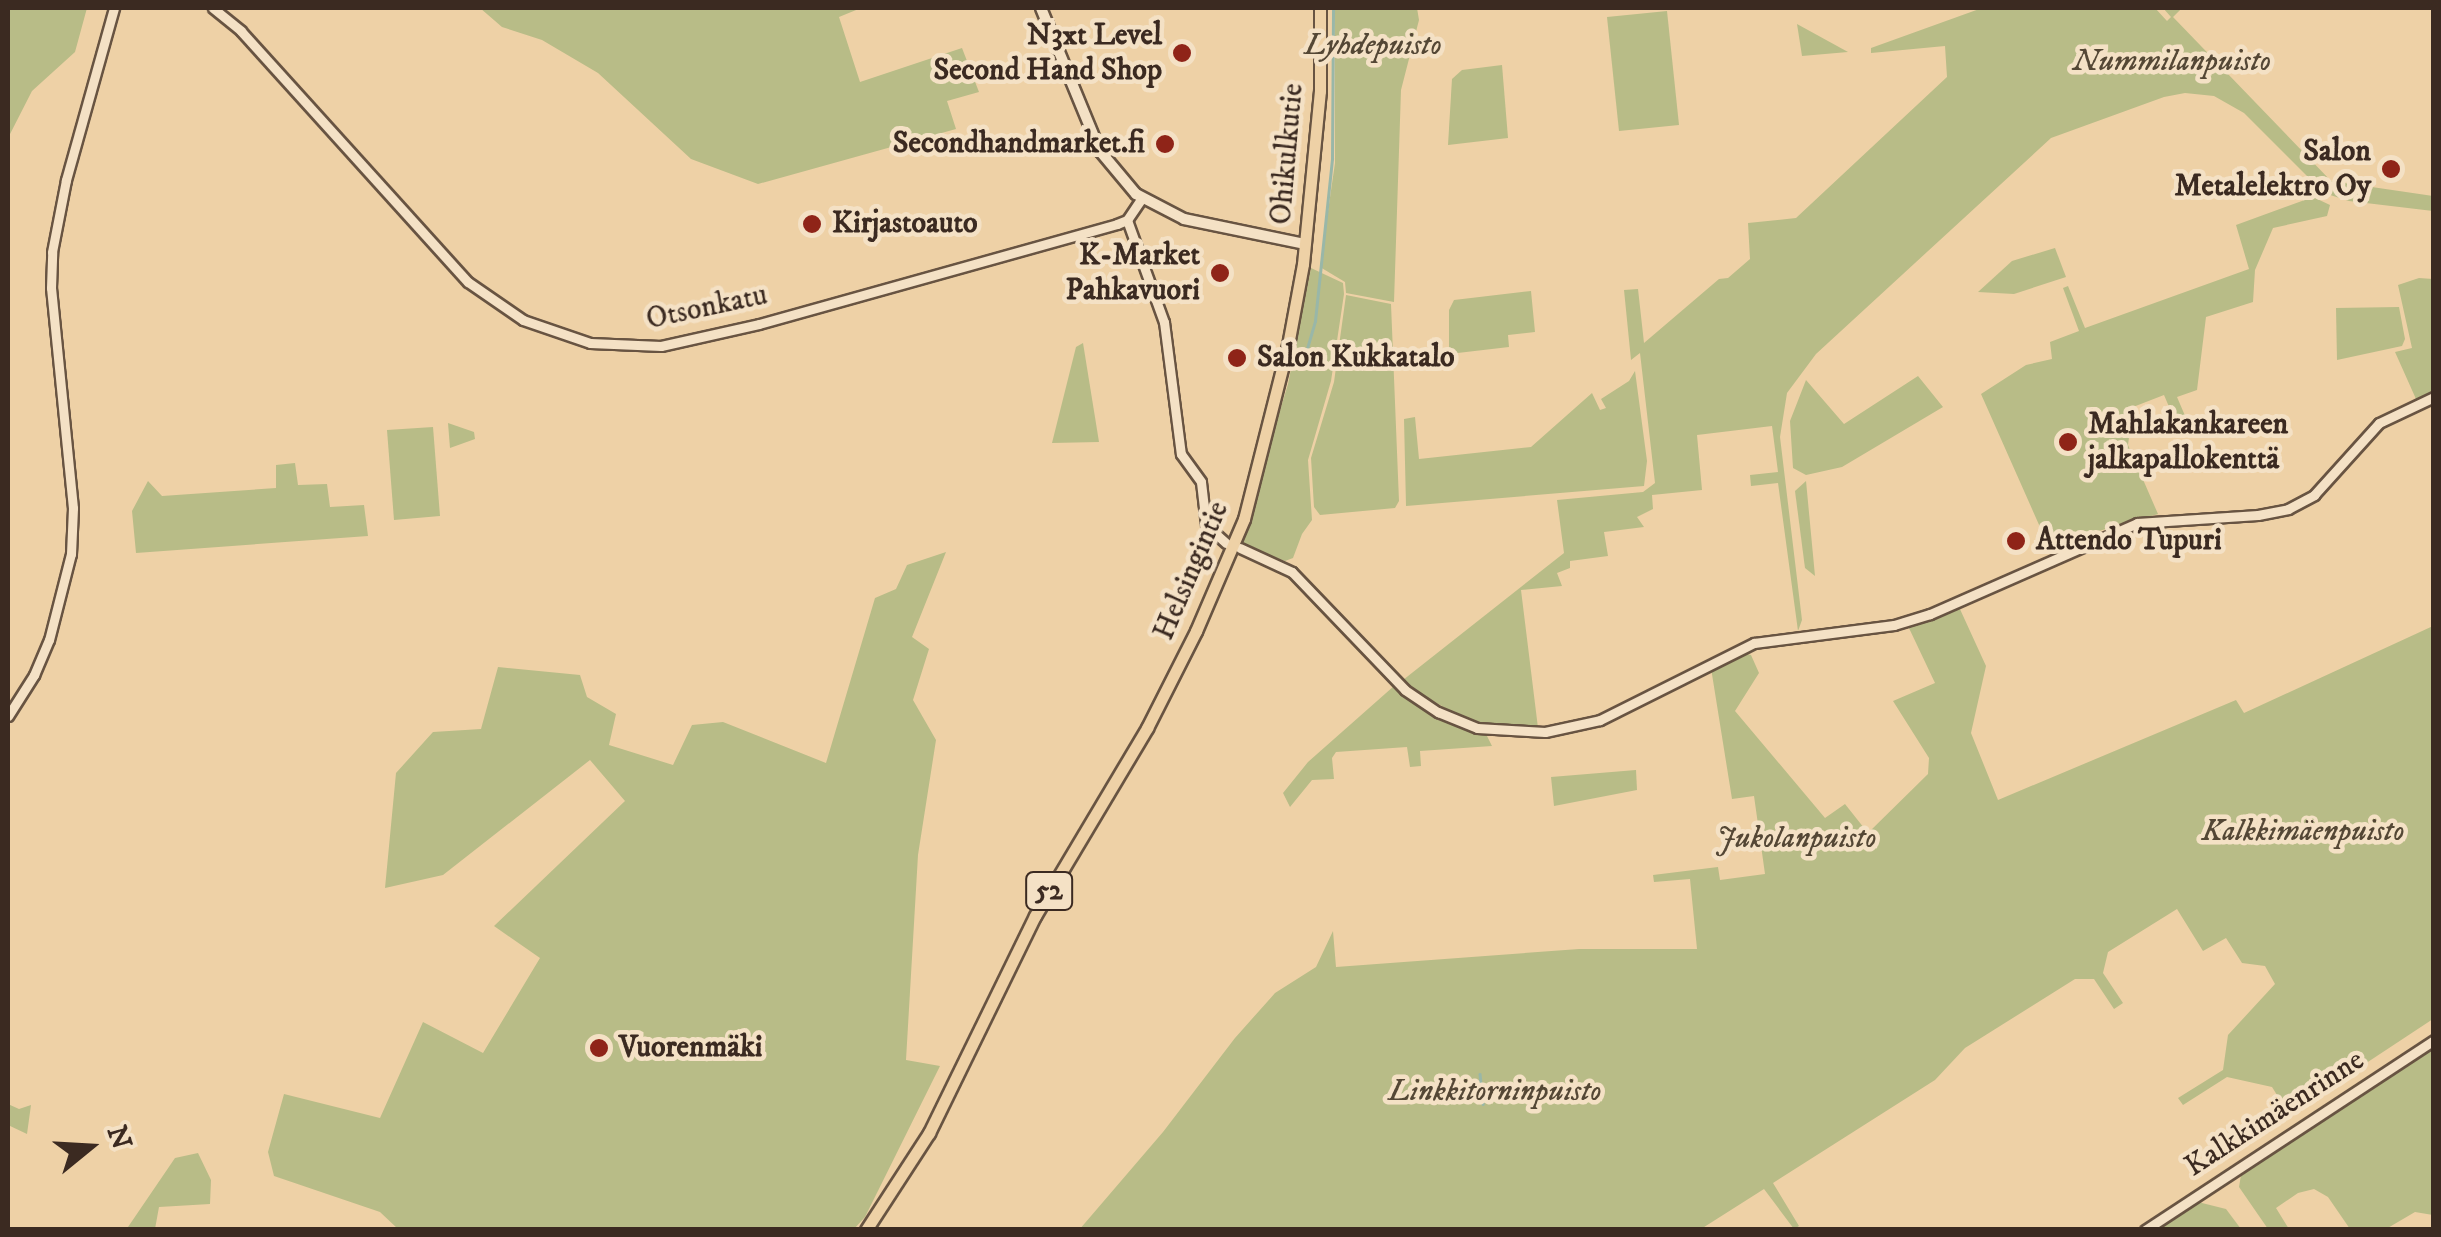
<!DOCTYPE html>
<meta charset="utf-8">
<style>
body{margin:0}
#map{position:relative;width:2441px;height:1237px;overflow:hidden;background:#eed1a6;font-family:"IM FELL DW Pica",serif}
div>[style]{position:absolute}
.green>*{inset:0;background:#b8bc87}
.stream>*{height:2.5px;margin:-1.25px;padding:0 1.25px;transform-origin:1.25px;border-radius:1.25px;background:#99b7a8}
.roads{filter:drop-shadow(2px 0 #685442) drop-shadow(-2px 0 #685442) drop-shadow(0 2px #685442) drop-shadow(0 -2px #685442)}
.tertiary>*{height:9px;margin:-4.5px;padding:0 4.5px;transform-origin:4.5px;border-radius:4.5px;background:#f4e1c5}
.secondary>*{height:10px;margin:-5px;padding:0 5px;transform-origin:5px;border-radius:5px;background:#f4e1c5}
.primary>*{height:11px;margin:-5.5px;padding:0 5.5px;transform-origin:5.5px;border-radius:5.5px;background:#eed1a6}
.dots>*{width:28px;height:28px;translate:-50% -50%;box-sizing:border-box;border:5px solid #f4e1c5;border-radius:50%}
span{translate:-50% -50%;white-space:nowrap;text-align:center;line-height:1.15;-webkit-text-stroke:9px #f4e1c5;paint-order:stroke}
.shield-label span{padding:2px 8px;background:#f4e1c5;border:2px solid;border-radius:8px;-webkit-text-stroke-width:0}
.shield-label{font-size:28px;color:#3b2a21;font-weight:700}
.poi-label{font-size:30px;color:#3b2a21;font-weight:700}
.right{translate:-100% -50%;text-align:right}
.left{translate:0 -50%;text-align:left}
.park-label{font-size:30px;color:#544735;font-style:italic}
.street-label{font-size:30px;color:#3b2a21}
.frame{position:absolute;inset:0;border:10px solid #3b2a21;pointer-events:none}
.north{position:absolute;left:40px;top:1097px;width:100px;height:100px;-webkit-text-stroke:8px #f4e1c5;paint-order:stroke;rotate:72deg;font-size:28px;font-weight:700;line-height:40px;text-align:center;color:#3b2a21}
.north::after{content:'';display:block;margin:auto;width:35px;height:45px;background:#3b2a21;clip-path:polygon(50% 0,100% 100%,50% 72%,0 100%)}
</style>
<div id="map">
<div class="green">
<div style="clip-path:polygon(8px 8px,87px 8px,75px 52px,32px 91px,8px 138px)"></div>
<div style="clip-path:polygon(480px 8px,861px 8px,839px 17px,860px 82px,962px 48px,979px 92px,947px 101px,956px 129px,758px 184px,691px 159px,598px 73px,542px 40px,502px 27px)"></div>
<div style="clip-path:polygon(1335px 8px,1417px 8px,1419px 20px,1401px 90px,1394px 302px,1346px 293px,1345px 282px,1320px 267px,1335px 163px)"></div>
<div style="clip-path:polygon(1982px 8px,2155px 8px,2167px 21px,2171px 17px,2163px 8px,2182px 8px,2173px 17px,2331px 181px,2433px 196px,2433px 211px,2349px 201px,2324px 193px,2244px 113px,2214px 96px,2185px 93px,2164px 97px,2051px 138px,1816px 354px,1787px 393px,1780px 437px,1802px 620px,1798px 631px,1778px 483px,1751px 486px,1750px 475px,1778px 472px,1772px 426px,1697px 435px,1702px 490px,1652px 495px,1653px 509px,1637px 517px,1644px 527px,1604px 532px,1608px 556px,1570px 561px,1570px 568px,1557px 573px,1562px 586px,1521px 590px,1538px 728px,1486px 724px,1459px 716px,1411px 688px,1403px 680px,1564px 553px,1557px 500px,1643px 492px,1655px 483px,1640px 353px,1631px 360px,1624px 290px,1638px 289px,1644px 343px,1719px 279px,1728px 278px,1750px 259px,1748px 223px,1796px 218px,1947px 77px,1945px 46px,1871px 53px,1871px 48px)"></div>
<div style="clip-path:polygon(1667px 11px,1679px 125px,1619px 131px,1607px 17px)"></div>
<div style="clip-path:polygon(1797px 24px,1848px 52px,1802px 56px)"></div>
<div style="clip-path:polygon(1502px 65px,1508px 138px,1448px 145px,1452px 79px,1462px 70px)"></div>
<div style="clip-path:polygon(2313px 197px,2330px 205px,2327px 216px,2273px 228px,2255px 270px,2253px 302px,2206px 317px,2197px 390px,2177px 397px,2186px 418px,2176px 423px,2164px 395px,2133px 407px,2128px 445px,2158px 514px,2099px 531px,2052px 554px,1981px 394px,2026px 365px,2052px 359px,2050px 342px,2079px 331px,2063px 288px,2068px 286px,2085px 328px,2249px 269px,2236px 225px)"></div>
<div style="clip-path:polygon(2055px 248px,2066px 277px,2014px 294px,1978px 292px,2012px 261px)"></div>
<div style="clip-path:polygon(1311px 268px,1343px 283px,1344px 294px,1331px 381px,1308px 460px,1312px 520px,1302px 534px,1293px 558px,1285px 561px,1239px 545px,1288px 384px)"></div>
<div style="clip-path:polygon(2419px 278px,2433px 279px,2434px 391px,2416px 399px,2395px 352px,2412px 348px,2398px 285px)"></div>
<div style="clip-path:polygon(1531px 291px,1535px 332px,1508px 335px,1509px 347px,1449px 354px,1449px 310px,1454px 300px)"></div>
<div style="clip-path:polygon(1346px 295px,1391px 304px,1399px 501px,1395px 508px,1320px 515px,1314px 507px,1311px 458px,1334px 382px)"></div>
<div style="clip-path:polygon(2399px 307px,2405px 339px,2402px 346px,2337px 360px,2336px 308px)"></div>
<div style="clip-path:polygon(1083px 343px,1099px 442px,1052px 443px,1076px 347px)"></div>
<div style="clip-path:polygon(1635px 371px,1647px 461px,1644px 486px,1406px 506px,1404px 419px,1415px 417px,1419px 459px,1531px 447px,1592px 393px,1600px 410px,1606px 408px,1601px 399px,1629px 381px)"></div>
<div style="clip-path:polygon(1918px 376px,1943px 407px,1842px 467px,1806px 475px,1793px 468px,1790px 421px,1806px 380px,1844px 424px)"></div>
<div style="clip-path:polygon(448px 423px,474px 432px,475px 439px,450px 448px)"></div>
<div style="clip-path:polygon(433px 427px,440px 516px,394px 520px,387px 430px)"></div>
<div style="clip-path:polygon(295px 463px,298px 485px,327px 484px,330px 507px,364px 505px,368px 536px,136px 553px,132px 511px,148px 481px,162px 496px,276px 488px,276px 465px)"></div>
<div style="clip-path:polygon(1806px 481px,1815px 576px,1805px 568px,1795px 491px)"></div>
<div style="clip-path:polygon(946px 552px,912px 637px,929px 649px,913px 700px,936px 740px,918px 855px,906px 1060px,940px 1066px,865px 1217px,854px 1229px,398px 1229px,380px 1212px,274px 1176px,268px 1152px,284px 1094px,380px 1118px,423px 1022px,483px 1053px,540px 958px,494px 926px,625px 801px,590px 760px,443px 875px,385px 888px,396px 773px,433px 732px,481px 729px,498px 667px,580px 675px,587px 697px,616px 714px,609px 745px,673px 765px,692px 725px,723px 722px,826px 763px,875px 598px,896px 589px,907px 565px)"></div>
<div style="clip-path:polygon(1959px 607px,1986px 666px,1971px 733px,1998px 800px,2236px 700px,2244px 713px,2433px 626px,2433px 1019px,2289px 1114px,2272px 1087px,2227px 1077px,2183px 1105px,2178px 1098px,2223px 1070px,2228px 1035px,2275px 984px,2265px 966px,2242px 963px,2226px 938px,2203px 951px,2177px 909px,2108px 952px,2103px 973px,2123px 1003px,2114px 1009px,2094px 979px,2075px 979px,1965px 1048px,1935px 1080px,1773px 1183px,1799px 1226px,1794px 1229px,1764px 1189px,1701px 1229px,1079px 1230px,1163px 1132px,1235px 1038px,1275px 993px,1316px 967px,1333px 931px,1336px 967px,1579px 949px,1697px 949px,1690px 879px,1654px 882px,1653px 875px,1718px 867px,1720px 880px,1765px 874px,1754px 796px,1732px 799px,1711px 668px,1742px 653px,1751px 655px,1759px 673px,1735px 711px,1825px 818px,1845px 804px,1868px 833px,1928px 774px,1929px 758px,1893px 701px,1935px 683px,1908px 626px)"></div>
<div style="clip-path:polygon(1394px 686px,1437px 716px,1486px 734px,1492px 746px,1420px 751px,1421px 766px,1410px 767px,1407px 747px,1336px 752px,1332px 758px,1334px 779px,1312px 780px,1290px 807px,1283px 793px,1308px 762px)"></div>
<div style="clip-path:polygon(1636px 770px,1637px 790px,1554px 806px,1551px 777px)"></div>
<div style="clip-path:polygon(2433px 1048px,2433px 1215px,2415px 1212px,2386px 1229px,2350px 1229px,2328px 1197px,2314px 1189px,2298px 1193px,2276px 1208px,2289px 1229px,2268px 1229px,2239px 1187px,2241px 1175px)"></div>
<div style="clip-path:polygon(8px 1104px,19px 1109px,31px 1105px,27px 1134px,8px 1125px)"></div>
<div style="clip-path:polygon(198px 1153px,211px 1180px,210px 1204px,159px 1207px,155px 1229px,128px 1227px,175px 1158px)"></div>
<div style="clip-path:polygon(2198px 1202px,2226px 1209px,2241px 1229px,2156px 1229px)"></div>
</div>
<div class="stream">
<div style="left:1301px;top:369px;width:50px;rotate:-73.7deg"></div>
<div style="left:1315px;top:321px;width:163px;rotate:-84deg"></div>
<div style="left:1332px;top:159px;width:151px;rotate:-89.6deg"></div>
<div style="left:1480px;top:1074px;width:30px;rotate:84deg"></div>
</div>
<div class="roads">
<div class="tertiary">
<div style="left:213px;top:8px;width:36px;rotate:39deg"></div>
<div style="left:241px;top:31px;width:338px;rotate:47.9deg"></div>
<div style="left:468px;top:282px;width:67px;rotate:34.6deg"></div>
<div style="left:523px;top:320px;width:71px;rotate:18.9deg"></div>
<div style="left:590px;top:343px;width:71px;rotate:2.4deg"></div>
<div style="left:661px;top:346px;width:100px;rotate:-12.7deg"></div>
<div style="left:759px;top:324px;width:372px;rotate:-15.6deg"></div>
<div style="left:1117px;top:224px;width:11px;rotate:-22deg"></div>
<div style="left:1127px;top:220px;width:27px;rotate:-56deg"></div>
<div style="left:1127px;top:220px;width:109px;rotate:70.1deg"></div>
<div style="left:1164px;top:322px;width:133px;rotate:82.7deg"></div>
<div style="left:1181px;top:454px;width:34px;rotate:54deg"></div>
<div style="left:1201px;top:482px;width:43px;rotate:83.4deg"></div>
<div style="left:1206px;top:525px;width:27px;rotate:42deg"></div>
<div style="left:1240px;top:548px;width:57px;rotate:24.8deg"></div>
<div style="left:1292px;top:572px;width:163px;rotate:46.2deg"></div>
<div style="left:1405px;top:690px;width:40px;rotate:34deg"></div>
<div style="left:1438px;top:712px;width:42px;rotate:22.3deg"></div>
<div style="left:1477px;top:728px;width:68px;rotate:3.4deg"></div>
<div style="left:1545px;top:732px;width:56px;rotate:-12.3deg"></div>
<div style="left:1600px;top:720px;width:172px;rotate:-26.6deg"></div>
<div style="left:1754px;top:643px;width:141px;rotate:-7.3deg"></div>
<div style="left:1894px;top:625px;width:38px;rotate:-17deg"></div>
<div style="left:1930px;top:614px;width:226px;rotate:-23.7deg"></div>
<div style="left:2137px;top:523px;width:121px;rotate:-3.8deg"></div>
<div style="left:2258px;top:515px;width:31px;rotate:-11deg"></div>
<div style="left:2288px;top:509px;width:30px;rotate:-28deg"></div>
<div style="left:2314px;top:495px;width:97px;rotate:-47.9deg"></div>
<div style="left:2379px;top:423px;width:61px;rotate:-25.3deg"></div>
<div style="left:8px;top:716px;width:49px;rotate:-57.6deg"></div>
<div style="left:34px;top:675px;width:38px;rotate:-67deg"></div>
<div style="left:49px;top:640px;width:89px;rotate:-75.7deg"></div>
<div style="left:71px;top:554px;width:46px;rotate:-87.5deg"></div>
<div style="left:73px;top:508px;width:221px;rotate:-95.7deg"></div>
<div style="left:51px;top:288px;width:36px;rotate:-88deg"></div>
<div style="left:52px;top:252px;width:73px;rotate:-79deg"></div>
<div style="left:66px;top:180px;width:179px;rotate:-74.4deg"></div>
<div style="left:2145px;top:1230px;width:346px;rotate:-33.3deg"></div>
</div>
<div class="secondary">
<div style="left:1041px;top:8px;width:155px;rotate:67.6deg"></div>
<div style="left:1100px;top:151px;width:56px;rotate:50.1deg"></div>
<div style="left:1136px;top:194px;width:54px;rotate:27.5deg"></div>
<div style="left:1184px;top:219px;width:124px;rotate:11.7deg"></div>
</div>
<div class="primary">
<div style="left:866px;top:1230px;width:116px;rotate:-57deg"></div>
<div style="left:929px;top:1133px;width:242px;rotate:-64deg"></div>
<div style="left:1035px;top:916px;width:219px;rotate:-59.2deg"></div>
<div style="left:1147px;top:728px;width:109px;rotate:-63.2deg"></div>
<div style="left:1196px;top:631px;width:122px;rotate:-66.8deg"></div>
<div style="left:1244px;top:519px;width:179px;rotate:-75.8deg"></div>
<div style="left:1288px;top:345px;width:82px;rotate:-79.5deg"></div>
<div style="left:1303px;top:264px;width:174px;rotate:-84.4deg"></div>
<div style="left:1320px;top:91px;width:83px;rotate:-90deg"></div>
</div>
</div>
<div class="dots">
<div style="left:1182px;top:53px;background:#8f2418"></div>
<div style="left:1165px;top:144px;background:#8f2418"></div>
<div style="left:2391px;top:169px;background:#8f2418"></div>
<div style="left:812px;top:224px;background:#8f2418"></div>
<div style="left:1220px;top:273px;background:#8f2418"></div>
<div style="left:1237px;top:358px;background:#8f2418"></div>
<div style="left:2068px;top:442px;background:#8f2418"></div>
<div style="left:2016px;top:541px;background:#8f2418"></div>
<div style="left:599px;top:1048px;background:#8f2418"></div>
</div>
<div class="shield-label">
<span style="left:1049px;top:891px">52</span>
</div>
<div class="poi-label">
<span class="right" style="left:1162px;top:53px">N3xt Level<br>Second Hand Shop</span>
<span class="right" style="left:1145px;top:144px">Secondhandmarket.fi</span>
<span class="right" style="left:2371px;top:169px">Salon<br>Metalelektro Oy</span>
<span class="left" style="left:832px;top:224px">Kirjastoauto</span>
<span class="right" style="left:1200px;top:273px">K-Market<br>Pahkavuori</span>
<span class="left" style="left:1257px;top:358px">Salon Kukkatalo</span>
<span class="left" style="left:2088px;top:442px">Mahlakankareen<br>jalkapallokenttä</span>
<span class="left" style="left:2036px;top:541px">Attendo Tupuri</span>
<span class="left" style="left:619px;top:1048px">Vuorenmäki</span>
</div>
<div class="park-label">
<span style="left:1373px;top:46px">Lyhdepuisto</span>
<span style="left:2172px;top:62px">Nummilanpuisto</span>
<span style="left:2303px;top:832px">Kalkkimäenpuisto</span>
<span style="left:1796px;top:839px">Jukolanpuisto</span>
<span style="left:1495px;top:1092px">Linkkitorninpuisto</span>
</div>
<div class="street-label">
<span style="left:1288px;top:154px;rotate:-85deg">Ohikulkutie</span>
<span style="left:707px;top:308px;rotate:-12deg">Otsonkatu</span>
<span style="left:1192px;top:571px;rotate:-67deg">Helsingintie</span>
<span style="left:2275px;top:1114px;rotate:-33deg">Kalkkimäenrinne</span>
</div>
<div class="frame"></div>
<div class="north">N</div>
</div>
